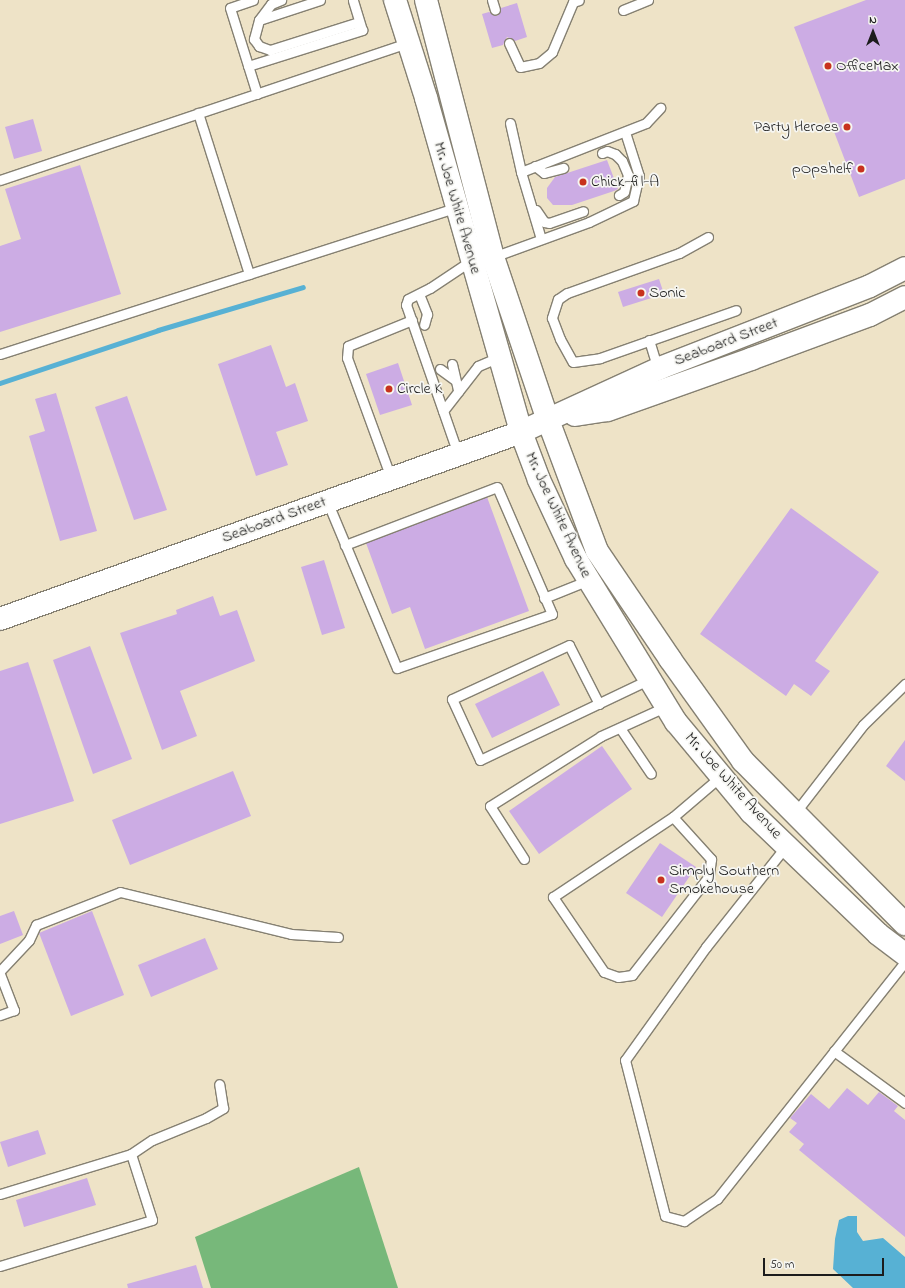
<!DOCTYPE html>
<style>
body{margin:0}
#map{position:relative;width:905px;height:1288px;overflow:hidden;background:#eee3c7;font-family:"Indie Flower",sans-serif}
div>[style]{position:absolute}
.forest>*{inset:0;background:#77b87a}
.water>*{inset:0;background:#57b1d4}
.stream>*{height:5px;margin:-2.5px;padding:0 2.5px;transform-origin:2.5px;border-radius:2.5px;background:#57b1d4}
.building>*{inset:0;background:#ccace4}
.roads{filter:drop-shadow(1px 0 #858072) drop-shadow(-1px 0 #858072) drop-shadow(0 1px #858072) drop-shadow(0 -1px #858072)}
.lane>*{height:9px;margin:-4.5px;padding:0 4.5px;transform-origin:4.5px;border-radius:4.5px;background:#fff}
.secondary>*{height:22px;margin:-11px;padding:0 11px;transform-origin:11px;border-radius:11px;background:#fff}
.dots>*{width:11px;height:11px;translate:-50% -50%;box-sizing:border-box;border:2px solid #f6f6f2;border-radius:50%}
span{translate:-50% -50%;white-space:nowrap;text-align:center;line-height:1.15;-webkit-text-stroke:3.5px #f6f6f2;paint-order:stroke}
.poi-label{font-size:16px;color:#1c1c1c}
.left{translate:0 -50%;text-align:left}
.right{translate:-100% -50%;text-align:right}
.street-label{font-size:16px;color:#1c1c1c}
.north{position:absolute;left:853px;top:12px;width:40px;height:40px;-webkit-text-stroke:3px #f6f6f2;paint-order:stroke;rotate:0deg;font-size:11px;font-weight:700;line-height:16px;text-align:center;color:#1c1c1c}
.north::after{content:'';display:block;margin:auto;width:14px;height:18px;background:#1c1c1c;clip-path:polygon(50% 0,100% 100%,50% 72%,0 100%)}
.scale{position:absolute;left:763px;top:1258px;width:121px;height:18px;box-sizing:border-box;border:2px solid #1c1c1c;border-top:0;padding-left:5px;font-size:12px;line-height:14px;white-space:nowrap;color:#1c1c1c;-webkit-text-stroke:3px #f6f6f2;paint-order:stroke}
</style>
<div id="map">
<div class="forest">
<div style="clip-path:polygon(359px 1167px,398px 1288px,211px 1288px,195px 1237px)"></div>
</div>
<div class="water">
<div style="clip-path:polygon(848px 1216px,857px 1216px,857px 1232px,863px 1241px,883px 1238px,905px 1257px,905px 1288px,853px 1288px,833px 1269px,835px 1239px,839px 1220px)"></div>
</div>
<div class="stream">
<div style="left:0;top:383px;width:167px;rotate:-18.5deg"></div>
<div style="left:158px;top:330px;width:151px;rotate:-16.5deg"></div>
</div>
<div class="building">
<div style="clip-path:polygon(866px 0,905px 0,905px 179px,859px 197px,794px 27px)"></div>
<div style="clip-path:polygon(517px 3px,527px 37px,515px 41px,507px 37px,503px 45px,492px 48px,482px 14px,489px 12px,497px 16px,501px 8px)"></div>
<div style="clip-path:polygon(33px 119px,42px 151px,14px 159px,5px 127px)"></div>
<div style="clip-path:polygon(607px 160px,618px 189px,614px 191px,572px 205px,553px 205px,547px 198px,547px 188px,555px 177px)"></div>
<div style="clip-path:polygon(80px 165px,121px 294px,0 332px,0 246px,21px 239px,5px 189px)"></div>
<div style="clip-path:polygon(659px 279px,664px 294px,623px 307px,618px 292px)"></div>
<div style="clip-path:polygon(271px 345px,286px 387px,295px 383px,308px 421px,276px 432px,288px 465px,256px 476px,218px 364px)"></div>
<div style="clip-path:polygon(398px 363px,412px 405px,380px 415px,366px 374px)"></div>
<div style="clip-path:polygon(56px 393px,97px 531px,60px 541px,29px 436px,45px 431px,35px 399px)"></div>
<div style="clip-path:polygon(127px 396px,167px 510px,134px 520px,95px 407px)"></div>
<div style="clip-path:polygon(487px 497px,529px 611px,425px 649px,410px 607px,392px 614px,366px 543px)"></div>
<div style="clip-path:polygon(791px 508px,879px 572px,815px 661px,830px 671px,811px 696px,794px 684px,786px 696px,700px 634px)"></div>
<div style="clip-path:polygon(324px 560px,345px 628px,322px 635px,301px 567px)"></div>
<div style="clip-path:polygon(213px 596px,220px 616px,237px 610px,255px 661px,180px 691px,197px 736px,162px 750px,120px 633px,177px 614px,176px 610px)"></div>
<div style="clip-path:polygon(90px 646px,132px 759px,93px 774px,53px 660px)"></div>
<div style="clip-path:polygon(28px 662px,74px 801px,0 824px,0 671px)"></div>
<div style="clip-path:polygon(543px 671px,560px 705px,492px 738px,475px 704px)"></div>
<div style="clip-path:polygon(905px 740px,905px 781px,886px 766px)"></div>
<div style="clip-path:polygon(602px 746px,632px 789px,539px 854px,509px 811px)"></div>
<div style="clip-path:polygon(233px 771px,251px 816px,130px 865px,112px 820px)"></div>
<div style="clip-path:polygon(660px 843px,696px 867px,662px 917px,626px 893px)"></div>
<div style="clip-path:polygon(14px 911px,23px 935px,0 944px,0 916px)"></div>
<div style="clip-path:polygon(92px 911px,124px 995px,71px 1016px,39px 933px)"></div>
<div style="clip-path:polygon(205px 938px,218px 969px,151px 997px,138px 965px)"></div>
<div style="clip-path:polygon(847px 1088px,868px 1105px,879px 1092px,898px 1106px,894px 1111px,905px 1120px,905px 1237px,799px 1150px,804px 1144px,789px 1132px,797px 1123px,790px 1118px,811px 1094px,829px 1109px)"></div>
<div style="clip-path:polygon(38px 1130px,46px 1154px,8px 1167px,0 1142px)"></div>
<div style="clip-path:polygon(87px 1178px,96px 1205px,24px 1227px,16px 1200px)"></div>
<div style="clip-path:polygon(196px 1265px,203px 1288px,128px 1288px,127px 1284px)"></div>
</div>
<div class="roads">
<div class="lane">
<div style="left:253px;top:0;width:24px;rotate:161deg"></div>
<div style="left:230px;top:8px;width:90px;rotate:72.6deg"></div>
<div style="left:320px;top:0;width:64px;rotate:161.8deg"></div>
<div style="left:259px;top:20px;width:20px;rotate:105deg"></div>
<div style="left:254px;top:39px;width:9px;rotate:54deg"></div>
<div style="left:259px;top:46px;width:12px;rotate:20deg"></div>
<div style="left:270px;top:50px;width:93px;rotate:-17.5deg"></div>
<div style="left:492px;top:0;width:10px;rotate:73deg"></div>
<div style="left:623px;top:10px;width:27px;rotate:-22deg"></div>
<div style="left:259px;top:20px;width:20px;rotate:-53deg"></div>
<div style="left:271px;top:4px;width:11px;rotate:-22deg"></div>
<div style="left:509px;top:43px;width:26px;rotate:65deg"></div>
<div style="left:520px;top:67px;width:19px;rotate:-12deg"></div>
<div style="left:539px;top:63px;width:17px;rotate:-40deg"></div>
<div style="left:552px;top:52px;width:54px;rotate:-67.2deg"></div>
<div style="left:573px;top:2px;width:6px;rotate:-18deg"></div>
<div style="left:248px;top:66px;width:120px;rotate:-17.5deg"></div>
<div style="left:362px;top:30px;width:31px;rotate:-107deg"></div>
<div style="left:198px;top:113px;width:169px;rotate:72.4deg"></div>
<div style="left:510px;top:123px;width:50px;rotate:77.3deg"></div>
<div style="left:521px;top:172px;width:70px;rotate:73.4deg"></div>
<div style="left:602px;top:153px;width:5px;rotate:-22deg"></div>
<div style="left:607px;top:151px;width:9px;rotate:21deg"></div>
<div style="left:615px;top:154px;width:10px;rotate:45deg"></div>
<div style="left:622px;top:161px;width:15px;rotate:67deg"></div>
<div style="left:628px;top:175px;width:17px;rotate:103deg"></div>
<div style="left:624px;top:192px;width:6px;rotate:149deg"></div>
<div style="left:535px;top:166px;width:11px;rotate:38deg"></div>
<div style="left:544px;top:173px;width:20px;rotate:-15deg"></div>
<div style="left:521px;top:172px;width:134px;rotate:-21.4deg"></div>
<div style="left:646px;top:123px;width:21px;rotate:-47deg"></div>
<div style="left:0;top:180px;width:430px;rotate:-18.6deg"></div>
<div style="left:536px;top:210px;width:14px;rotate:56deg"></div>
<div style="left:544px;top:222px;width:5px;rotate:11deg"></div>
<div style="left:549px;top:223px;width:36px;rotate:-19deg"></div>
<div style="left:708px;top:237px;width:33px;rotate:151deg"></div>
<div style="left:679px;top:253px;width:119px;rotate:160.3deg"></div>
<div style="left:567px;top:293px;width:11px;rotate:146deg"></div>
<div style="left:558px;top:299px;width:20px;rotate:108deg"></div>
<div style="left:552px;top:318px;width:22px;rotate:69deg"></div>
<div style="left:560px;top:339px;width:26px;rotate:61deg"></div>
<div style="left:573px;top:362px;width:27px;rotate:-8deg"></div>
<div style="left:600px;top:358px;width:144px;rotate:-19.4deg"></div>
<div style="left:493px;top:257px;width:102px;rotate:-20deg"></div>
<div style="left:589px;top:222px;width:49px;rotate:-25.5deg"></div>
<div style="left:633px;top:201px;width:26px;rotate:-77deg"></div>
<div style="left:639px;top:176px;width:46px;rotate:-107.7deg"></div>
<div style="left:419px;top:294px;width:22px;rotate:68deg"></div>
<div style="left:427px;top:314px;width:11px;rotate:105deg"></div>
<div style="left:649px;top:340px;width:24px;rotate:73deg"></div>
<div style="left:656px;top:363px;width:6px;rotate:51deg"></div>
<div style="left:0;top:354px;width:480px;rotate:-17.8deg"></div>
<div style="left:452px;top:364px;width:28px;rotate:77deg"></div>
<div style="left:440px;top:369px;width:17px;rotate:36deg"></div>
<div style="left:443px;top:411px;width:57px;rotate:-52.1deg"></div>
<div style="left:478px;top:366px;width:23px;rotate:-23deg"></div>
<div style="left:458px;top:454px;width:158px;rotate:-109.2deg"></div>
<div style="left:406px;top:305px;width:6px;rotate:-72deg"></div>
<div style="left:408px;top:299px;width:25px;rotate:-27deg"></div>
<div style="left:430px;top:288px;width:50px;rotate:-33.7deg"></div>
<div style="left:391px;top:478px;width:128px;rotate:-110.1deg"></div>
<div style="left:347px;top:358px;width:12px;rotate:-85deg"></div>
<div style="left:348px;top:346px;width:69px;rotate:-22.1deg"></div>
<div style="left:327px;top:501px;width:181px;rotate:67.3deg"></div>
<div style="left:397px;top:668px;width:164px;rotate:-19.2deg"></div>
<div style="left:552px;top:614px;width:138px;rotate:-113.4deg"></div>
<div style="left:497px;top:487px;width:163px;rotate:159.1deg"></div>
<div style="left:544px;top:598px;width:48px;rotate:-21.8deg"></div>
<div style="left:599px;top:704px;width:66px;rotate:-117deg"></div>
<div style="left:569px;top:645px;width:129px;rotate:155.2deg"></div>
<div style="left:452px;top:699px;width:67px;rotate:65.3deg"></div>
<div style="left:480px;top:760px;width:188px;rotate:-25.5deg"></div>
<div style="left:620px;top:728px;width:55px;rotate:56deg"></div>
<div style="left:795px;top:813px;width:111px;rotate:-52.3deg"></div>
<div style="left:863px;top:725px;width:59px;rotate:-44.3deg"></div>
<div style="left:673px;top:817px;width:57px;rotate:47.9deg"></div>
<div style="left:711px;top:859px;width:17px;rotate:97deg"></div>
<div style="left:709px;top:876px;width:125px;rotate:127.9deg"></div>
<div style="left:632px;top:975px;width:14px;rotate:172deg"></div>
<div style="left:618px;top:977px;width:15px;rotate:-160deg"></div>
<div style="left:604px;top:972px;width:91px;rotate:-124.2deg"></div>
<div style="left:553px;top:897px;width:144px;rotate:-33.7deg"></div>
<div style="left:673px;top:817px;width:63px;rotate:-40.5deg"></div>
<div style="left:786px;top:846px;width:129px;rotate:128.4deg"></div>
<div style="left:706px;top:947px;width:139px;rotate:125.6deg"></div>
<div style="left:625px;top:1060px;width:161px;rotate:75.6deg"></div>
<div style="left:665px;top:1216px;width:20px;rotate:15deg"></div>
<div style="left:684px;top:1221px;width:40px;rotate:-34deg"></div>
<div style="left:717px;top:1199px;width:303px;rotate:-51.6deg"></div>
<div style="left:524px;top:859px;width:63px;rotate:-122.7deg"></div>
<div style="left:490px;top:806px;width:131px;rotate:-32.2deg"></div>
<div style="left:601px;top:736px;width:72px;rotate:-24.4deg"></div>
<div style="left:0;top:971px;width:42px;rotate:-46.9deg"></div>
<div style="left:29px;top:940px;width:17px;rotate:-65deg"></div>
<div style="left:36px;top:925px;width:90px;rotate:-21.4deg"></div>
<div style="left:120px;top:892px;width:176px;rotate:13.8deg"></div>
<div style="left:291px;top:934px;width:47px;rotate:3.7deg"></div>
<div style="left:0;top:974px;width:39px;rotate:69deg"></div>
<div style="left:14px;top:1010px;width:15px;rotate:160deg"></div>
<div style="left:834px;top:1051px;width:88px;rotate:36.2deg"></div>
<div style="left:131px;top:1154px;width:25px;rotate:-34deg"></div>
<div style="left:152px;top:1140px;width:58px;rotate:-22.2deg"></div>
<div style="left:206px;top:1118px;width:20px;rotate:-30deg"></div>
<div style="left:223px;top:1108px;width:24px;rotate:-99deg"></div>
<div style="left:0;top:1194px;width:137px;rotate:-17deg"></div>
<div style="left:131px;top:1154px;width:69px;rotate:72.3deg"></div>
<div style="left:152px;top:1220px;width:159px;rotate:163.2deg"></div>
</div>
<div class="secondary">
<div style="left:395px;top:0;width:103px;rotate:72.4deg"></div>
<div style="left:426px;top:98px;width:347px;rotate:74.1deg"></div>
<div style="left:521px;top:432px;width:51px;rotate:69.4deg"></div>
<div style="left:539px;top:480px;width:87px;rotate:64.9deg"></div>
<div style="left:576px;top:559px;width:191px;rotate:58.5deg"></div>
<div style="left:676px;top:722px;width:117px;rotate:50.2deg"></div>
<div style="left:751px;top:812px;width:176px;rotate:43.8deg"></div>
<div style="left:878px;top:934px;width:34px;rotate:37deg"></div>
<div style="left:426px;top:0;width:266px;rotate:75.4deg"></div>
<div style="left:493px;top:257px;width:172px;rotate:71.4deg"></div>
<div style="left:548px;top:420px;width:140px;rotate:69.5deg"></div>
<div style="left:597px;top:551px;width:130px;rotate:55.9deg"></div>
<div style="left:670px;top:659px;width:125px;rotate:54.4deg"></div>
<div style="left:743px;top:761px;width:230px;rotate:45.2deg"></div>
<div style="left:575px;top:415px;width:33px;rotate:-9deg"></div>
<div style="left:608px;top:410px;width:152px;rotate:-19.6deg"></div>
<div style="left:751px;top:359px;width:127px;rotate:-20.3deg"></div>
<div style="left:870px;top:315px;width:39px;rotate:-27deg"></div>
<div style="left:0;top:619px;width:554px;rotate:-19.74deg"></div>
<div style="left:521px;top:432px;width:153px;rotate:-24.7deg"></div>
<div style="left:660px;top:368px;width:225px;rotate:-21.3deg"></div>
<div style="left:870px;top:286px;width:39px;rotate:-27deg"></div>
</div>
</div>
<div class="dots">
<div style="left:828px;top:66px;background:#c8321e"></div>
<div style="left:847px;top:127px;background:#c8321e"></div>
<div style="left:861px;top:169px;background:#c8321e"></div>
<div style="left:583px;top:182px;background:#c8321e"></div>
<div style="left:641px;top:293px;background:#c8321e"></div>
<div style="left:389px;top:389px;background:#c8321e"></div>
<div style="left:661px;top:880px;background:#c8321e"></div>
</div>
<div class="poi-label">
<span class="left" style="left:836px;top:66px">OfficeMax</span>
<span class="right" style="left:839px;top:127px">Party Heroes</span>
<span class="right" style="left:853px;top:169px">pOpshelf</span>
<span class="left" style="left:591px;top:182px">Chick-fil-A</span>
<span class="left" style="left:649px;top:293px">Sonic</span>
<span class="left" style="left:397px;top:389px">Circle K</span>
<span class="left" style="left:669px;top:880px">Simply Southern<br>Smokehouse</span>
</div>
<div class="street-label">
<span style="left:457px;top:208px;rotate:74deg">Mr. Joe White Avenue</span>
<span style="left:726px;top:342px;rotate:-21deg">Seaboard Street</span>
<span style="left:558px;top:515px;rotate:65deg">Mr. Joe White Avenue</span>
<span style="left:274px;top:520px;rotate:-20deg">Seaboard Street</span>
<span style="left:733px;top:786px;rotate:48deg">Mr. Joe White Avenue</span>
</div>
<div class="north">N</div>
<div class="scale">50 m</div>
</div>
